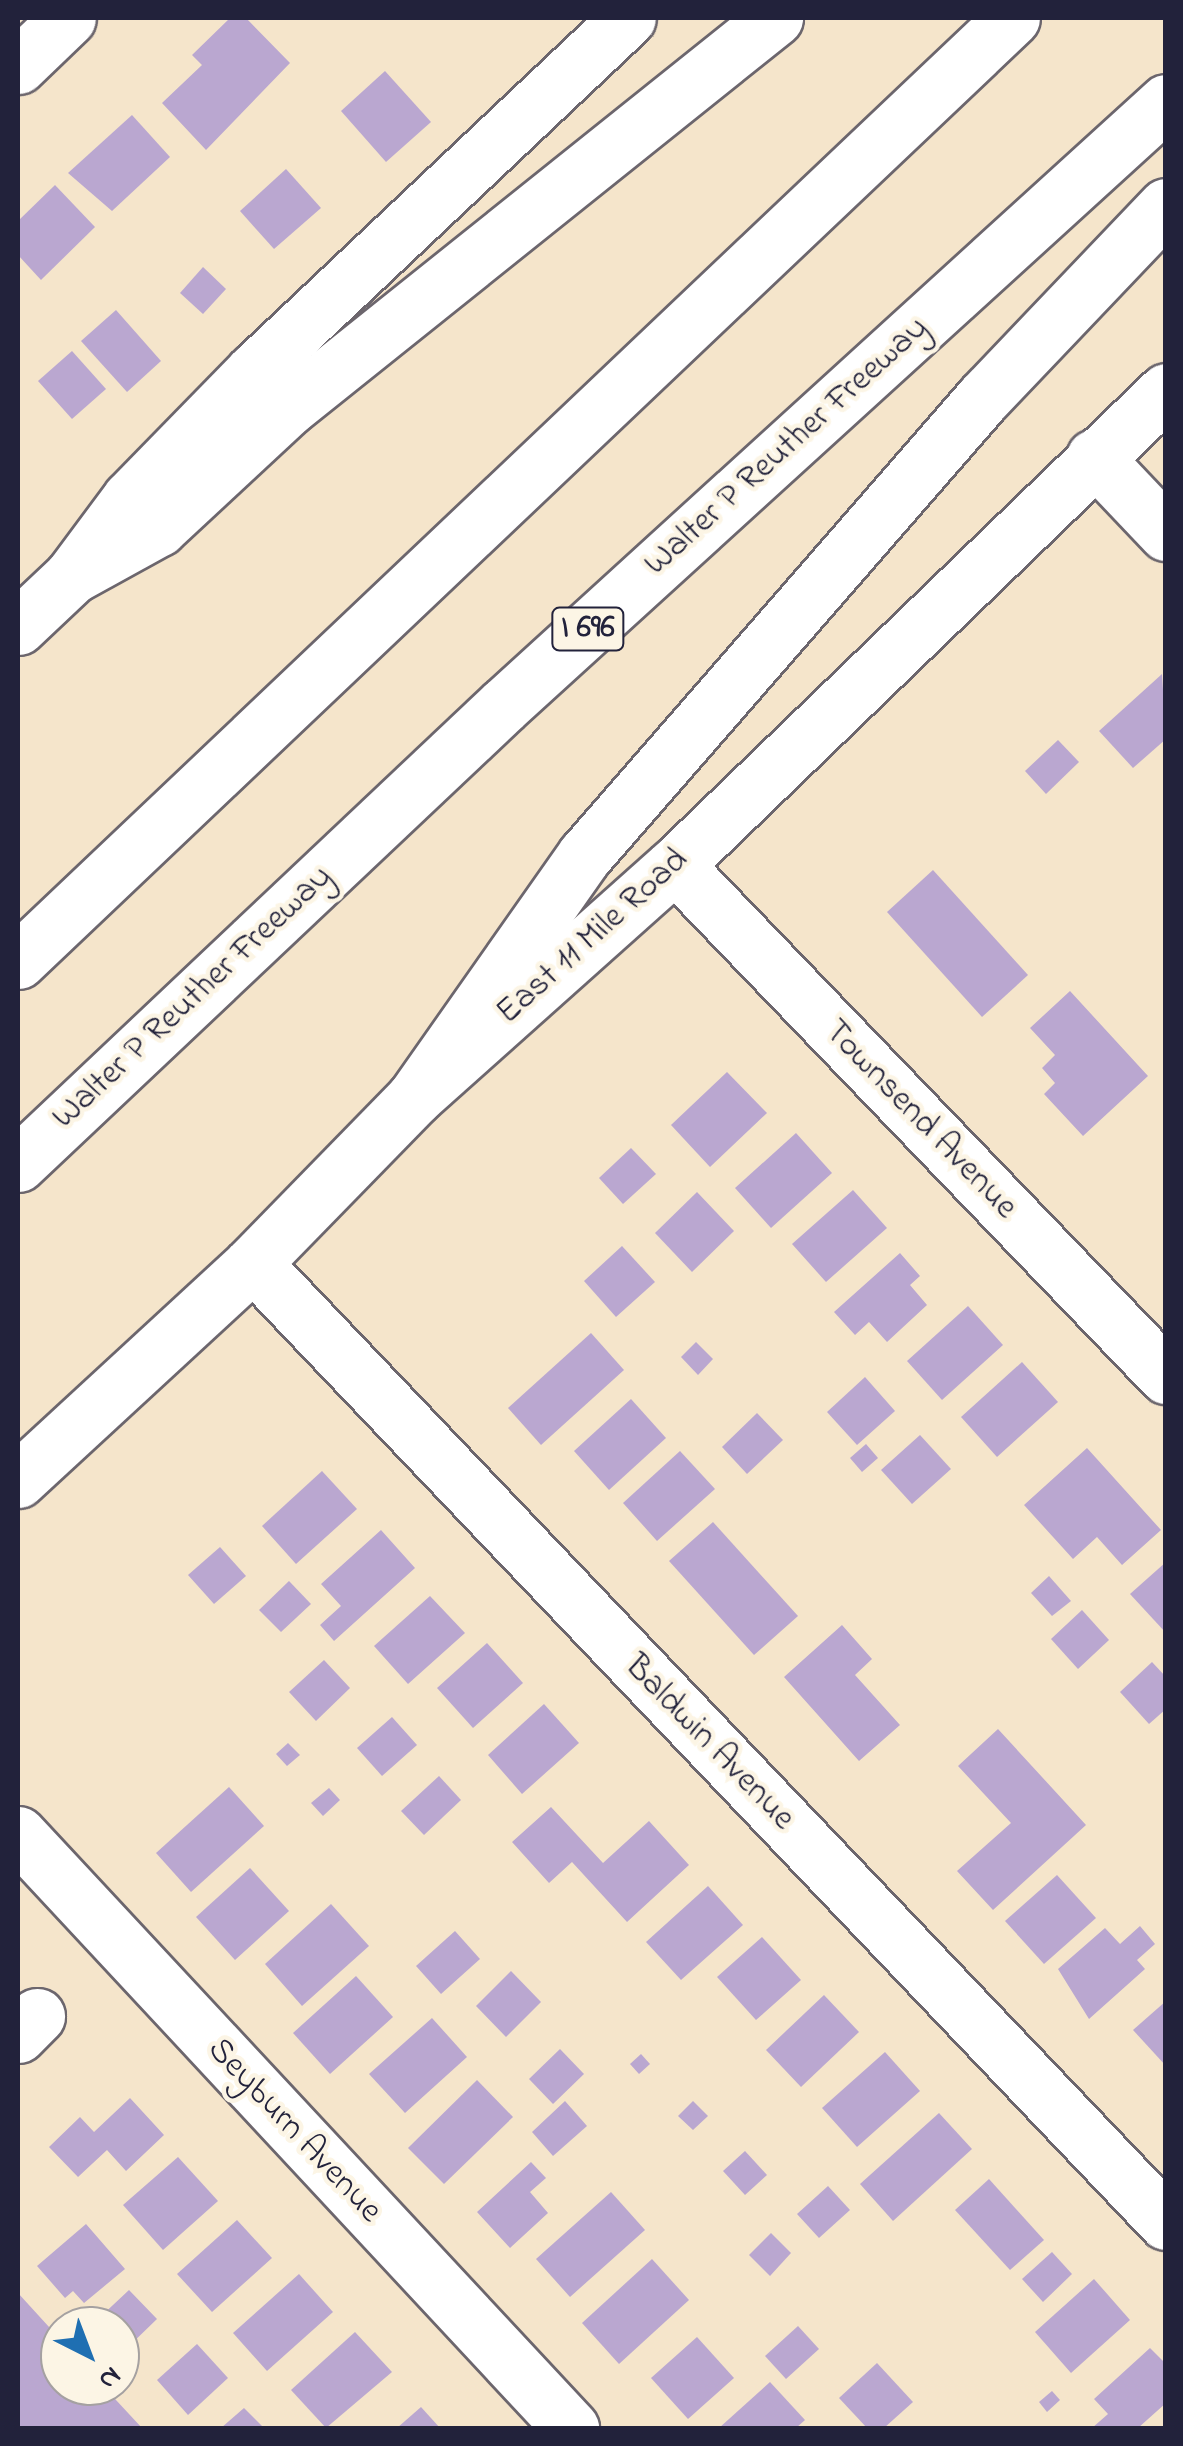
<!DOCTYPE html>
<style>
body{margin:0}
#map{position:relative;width:1183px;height:2446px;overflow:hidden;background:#f5e5cb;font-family:"Indie Flower",sans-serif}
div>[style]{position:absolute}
.building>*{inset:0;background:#baa7d0}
.roads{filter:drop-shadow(2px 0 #6c666d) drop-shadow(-2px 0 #6c666d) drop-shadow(0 2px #6c666d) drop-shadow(0 -2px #6c666d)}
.minor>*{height:55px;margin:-27.5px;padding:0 27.5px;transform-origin:27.5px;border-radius:27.5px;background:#fff}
.major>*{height:55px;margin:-27.5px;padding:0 27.5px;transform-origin:27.5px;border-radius:27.5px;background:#fff}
.highway>*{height:55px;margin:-27.5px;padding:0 27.5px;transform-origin:27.5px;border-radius:27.5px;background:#fff}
span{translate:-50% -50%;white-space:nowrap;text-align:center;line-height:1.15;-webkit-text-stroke:9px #fcf5e5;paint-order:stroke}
.shield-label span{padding:2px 8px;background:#fcf5e5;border:2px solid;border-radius:8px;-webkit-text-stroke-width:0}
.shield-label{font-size:32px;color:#22223b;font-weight:700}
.street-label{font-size:35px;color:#22223b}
.frame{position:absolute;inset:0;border:20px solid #22223b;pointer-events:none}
.north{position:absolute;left:40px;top:2306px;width:100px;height:100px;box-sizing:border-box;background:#fcf5e5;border:2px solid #a5a1a1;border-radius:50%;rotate:138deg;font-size:28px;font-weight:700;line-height:40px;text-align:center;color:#22223b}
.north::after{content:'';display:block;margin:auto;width:35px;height:45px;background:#1f6fb2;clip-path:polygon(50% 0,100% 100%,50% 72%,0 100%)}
</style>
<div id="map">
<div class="building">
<div style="clip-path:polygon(230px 18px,246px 18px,290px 63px,206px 150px,162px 103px,202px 65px,192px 55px)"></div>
<div style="clip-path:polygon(385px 71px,431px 122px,386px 162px,341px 111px)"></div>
<div style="clip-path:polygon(132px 115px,170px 157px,112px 211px,68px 173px)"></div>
<div style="clip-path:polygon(286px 169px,321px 208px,274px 249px,240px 211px)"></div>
<div style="clip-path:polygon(55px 185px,95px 227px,41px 280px,18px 255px,18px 221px)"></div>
<div style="clip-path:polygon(203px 267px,226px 289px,203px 314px,180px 293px)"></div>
<div style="clip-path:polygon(116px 310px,161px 361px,127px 392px,81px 341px)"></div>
<div style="clip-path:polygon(72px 351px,106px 389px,72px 419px,38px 381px)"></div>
<div style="clip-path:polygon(1162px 674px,1166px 739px,1133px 768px,1099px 731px)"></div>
<div style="clip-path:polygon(1058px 740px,1079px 762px,1046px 794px,1025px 771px)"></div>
<div style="clip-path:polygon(933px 870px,1028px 975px,982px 1017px,887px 912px)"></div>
<div style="clip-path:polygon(1070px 991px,1148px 1076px,1083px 1136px,1044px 1094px,1055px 1083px,1042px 1068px,1055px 1055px,1030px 1028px)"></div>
<div style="clip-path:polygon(727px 1072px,767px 1113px,710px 1167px,671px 1125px)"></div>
<div style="clip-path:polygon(796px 1133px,832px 1173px,771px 1228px,735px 1188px)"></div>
<div style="clip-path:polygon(631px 1148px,656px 1174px,623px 1204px,599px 1178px)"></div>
<div style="clip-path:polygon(853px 1190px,887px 1228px,826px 1282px,792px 1244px)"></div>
<div style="clip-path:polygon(697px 1192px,734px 1231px,692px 1272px,655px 1233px)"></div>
<div style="clip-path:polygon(622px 1246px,655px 1282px,616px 1317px,584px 1281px)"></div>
<div style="clip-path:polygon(900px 1253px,920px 1276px,910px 1285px,927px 1305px,887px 1342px,869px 1322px,855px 1335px,834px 1312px)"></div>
<div style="clip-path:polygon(968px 1306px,1003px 1345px,942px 1400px,907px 1361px)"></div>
<div style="clip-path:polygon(591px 1333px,624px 1370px,541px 1445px,508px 1408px)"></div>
<div style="clip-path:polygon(696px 1342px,713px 1359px,698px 1375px,681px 1357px)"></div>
<div style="clip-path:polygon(1022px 1362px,1058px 1402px,997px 1457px,961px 1417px)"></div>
<div style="clip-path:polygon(865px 1377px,895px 1411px,857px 1445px,827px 1412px)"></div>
<div style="clip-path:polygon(631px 1399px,666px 1438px,609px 1490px,574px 1451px)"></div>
<div style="clip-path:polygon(757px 1413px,783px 1440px,747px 1474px,722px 1447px)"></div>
<div style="clip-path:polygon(920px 1435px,951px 1469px,912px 1504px,881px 1470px)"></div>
<div style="clip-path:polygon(866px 1444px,878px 1458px,862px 1472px,850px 1458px)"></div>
<div style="clip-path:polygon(1087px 1448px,1161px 1530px,1122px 1565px,1097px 1537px,1073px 1559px,1024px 1505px)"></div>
<div style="clip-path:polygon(680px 1451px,715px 1489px,657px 1541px,623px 1503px)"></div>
<div style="clip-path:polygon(322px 1471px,357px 1509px,296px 1564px,262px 1526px)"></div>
<div style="clip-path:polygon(713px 1522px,798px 1616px,754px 1655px,669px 1561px)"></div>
<div style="clip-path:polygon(381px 1530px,415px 1568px,334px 1641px,320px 1625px,341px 1606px,321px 1584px)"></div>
<div style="clip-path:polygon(220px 1547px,246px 1576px,214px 1604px,188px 1575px)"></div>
<div style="clip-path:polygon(1166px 1562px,1166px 1633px,1130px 1594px)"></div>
<div style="clip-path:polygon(1049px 1576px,1071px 1601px,1052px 1616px,1031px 1593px)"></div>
<div style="clip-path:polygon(289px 1581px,311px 1604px,281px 1632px,259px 1610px)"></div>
<div style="clip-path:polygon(430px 1596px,465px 1633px,408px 1684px,374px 1646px)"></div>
<div style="clip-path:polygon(1082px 1610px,1109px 1640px,1078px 1669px,1051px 1639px)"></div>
<div style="clip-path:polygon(842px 1625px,872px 1659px,855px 1675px,900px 1725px,859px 1761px,784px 1677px)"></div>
<div style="clip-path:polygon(487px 1643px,523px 1683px,473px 1728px,437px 1688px)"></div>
<div style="clip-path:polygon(324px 1660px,350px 1688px,316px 1721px,289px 1692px)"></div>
<div style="clip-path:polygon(1152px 1662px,1166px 1677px,1166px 1709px,1149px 1724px,1120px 1692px)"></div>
<div style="clip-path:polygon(544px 1704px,579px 1743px,522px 1794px,488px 1755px)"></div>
<div style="clip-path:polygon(392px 1717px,417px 1745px,382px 1776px,357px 1748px)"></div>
<div style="clip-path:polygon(998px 1729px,1086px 1825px,993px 1910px,957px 1871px,1011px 1823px,958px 1766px)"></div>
<div style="clip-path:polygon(288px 1743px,300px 1755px,287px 1766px,276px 1754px)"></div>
<div style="clip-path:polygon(439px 1776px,461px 1800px,424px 1835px,401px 1811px)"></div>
<div style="clip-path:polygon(229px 1787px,264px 1826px,191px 1892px,156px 1853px)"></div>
<div style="clip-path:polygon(329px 1788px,340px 1800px,323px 1816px,311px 1803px)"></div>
<div style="clip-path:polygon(551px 1807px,603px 1863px,649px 1821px,689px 1865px,627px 1922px,572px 1862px,549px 1883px,512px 1842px)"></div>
<div style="clip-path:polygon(250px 1868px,289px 1911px,235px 1960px,196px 1917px)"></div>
<div style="clip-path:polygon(1057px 1875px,1096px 1918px,1044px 1964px,1005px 1921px)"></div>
<div style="clip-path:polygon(708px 1886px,743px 1925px,681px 1980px,646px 1942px)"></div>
<div style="clip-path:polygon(331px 1904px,369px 1946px,302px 2006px,265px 1964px)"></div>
<div style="clip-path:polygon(1140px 1926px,1155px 1944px,1137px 1960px,1145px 1969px,1089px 2019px,1058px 1969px,1105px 1928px,1120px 1944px)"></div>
<div style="clip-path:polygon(455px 1931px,480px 1959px,441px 1994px,416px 1966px)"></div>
<div style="clip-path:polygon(762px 1937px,801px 1980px,756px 2020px,717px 1977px)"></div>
<div style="clip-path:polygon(511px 1971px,541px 2002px,506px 2037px,476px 2006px)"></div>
<div style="clip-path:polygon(356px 1976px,393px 2017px,330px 2074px,293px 2033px)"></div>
<div style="clip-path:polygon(824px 1995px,859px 2032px,801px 2087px,766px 2050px)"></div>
<div style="clip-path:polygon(1166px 2001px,1166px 2066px,1133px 2030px)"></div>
<div style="clip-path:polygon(432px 2018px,467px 2057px,405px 2113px,369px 2074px)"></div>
<div style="clip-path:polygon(560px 2049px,584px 2074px,553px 2104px,529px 2079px)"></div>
<div style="clip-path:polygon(885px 2052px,920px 2091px,857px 2147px,822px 2108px)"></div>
<div style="clip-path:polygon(641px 2054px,650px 2064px,639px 2074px,630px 2064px)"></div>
<div style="clip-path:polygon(477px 2080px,513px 2117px,444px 2184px,408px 2148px)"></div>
<div style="clip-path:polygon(130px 2098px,164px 2135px,126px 2171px,107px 2150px,78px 2177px,49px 2147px,80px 2117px,94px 2132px)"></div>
<div style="clip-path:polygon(565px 2101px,587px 2126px,553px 2156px,532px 2132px)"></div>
<div style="clip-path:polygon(693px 2101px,708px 2116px,693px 2130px,678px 2116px)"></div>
<div style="clip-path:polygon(939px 2113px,972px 2149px,893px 2221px,860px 2184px)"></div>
<div style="clip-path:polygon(745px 2151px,767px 2175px,745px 2195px,723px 2171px)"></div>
<div style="clip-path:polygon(178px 2157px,218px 2201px,163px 2250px,123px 2205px)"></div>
<div style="clip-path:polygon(531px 2162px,546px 2178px,530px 2192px,548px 2213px,510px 2248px,477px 2212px)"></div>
<div style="clip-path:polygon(989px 2179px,1044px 2240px,1010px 2270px,955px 2210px)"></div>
<div style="clip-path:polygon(828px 2186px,850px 2210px,819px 2238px,797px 2214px)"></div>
<div style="clip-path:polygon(611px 2192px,645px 2230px,570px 2297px,536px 2259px)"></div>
<div style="clip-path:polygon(237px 2220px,272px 2258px,212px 2312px,177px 2274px)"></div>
<div style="clip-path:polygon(86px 2224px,125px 2269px,84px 2303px,73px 2291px,65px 2298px,37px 2266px)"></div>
<div style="clip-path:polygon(771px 2233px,791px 2253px,770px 2276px,749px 2255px)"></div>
<div style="clip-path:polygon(1052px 2252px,1072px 2274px,1043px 2302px,1022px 2279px)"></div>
<div style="clip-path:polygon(652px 2259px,689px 2300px,619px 2364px,582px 2323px)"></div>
<div style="clip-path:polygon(299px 2274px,333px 2312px,267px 2371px,233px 2333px)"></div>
<div style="clip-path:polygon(1094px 2279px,1130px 2320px,1071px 2373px,1035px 2332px)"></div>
<div style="clip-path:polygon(129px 2290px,157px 2319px,125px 2350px,120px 2326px,97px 2320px)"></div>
<div style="clip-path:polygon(18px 2293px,60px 2339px,60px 2386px,103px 2386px,142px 2428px,18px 2428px)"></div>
<div style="clip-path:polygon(798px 2326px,819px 2349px,786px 2379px,765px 2356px)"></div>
<div style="clip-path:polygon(355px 2332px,392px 2372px,326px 2428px,291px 2390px)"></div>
<div style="clip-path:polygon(697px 2337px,734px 2378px,688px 2419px,651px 2378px)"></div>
<div style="clip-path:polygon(197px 2344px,228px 2378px,188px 2415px,157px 2380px)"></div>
<div style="clip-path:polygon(1150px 2348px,1166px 2364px,1166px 2403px,1138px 2428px,1092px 2428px,1108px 2414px,1094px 2399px)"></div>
<div style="clip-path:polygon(877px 2363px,913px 2402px,884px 2428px,867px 2428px,839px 2398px)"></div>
<div style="clip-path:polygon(770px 2382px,805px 2420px,796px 2428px,719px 2428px)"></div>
<div style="clip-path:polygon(1052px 2391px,1060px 2400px,1047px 2412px,1039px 2402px)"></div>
<div style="clip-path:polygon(421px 2407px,440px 2428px,397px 2428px)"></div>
<div style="clip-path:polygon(244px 2408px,264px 2428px,221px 2428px)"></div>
</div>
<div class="roads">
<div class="minor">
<div style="left:18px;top:66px;width:69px;rotate:-43.8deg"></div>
<div style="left:1094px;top:457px;width:105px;rotate:46.5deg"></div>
<div style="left:675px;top:865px;width:709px;rotate:46.14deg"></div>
<div style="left:253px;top:1263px;width:1324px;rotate:46.41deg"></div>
<div style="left:18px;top:1834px;width:812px;rotate:47.05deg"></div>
<div style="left:18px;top:2035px;width:27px;rotate:-45deg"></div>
</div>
<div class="major">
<div style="left:18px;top:627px;width:74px;rotate:-43.4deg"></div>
<div style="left:72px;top:576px;width:97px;rotate:-53.4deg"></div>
<div style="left:130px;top:498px;width:177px;rotate:-45.7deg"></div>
<div style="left:254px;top:371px;width:514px;rotate:-43.35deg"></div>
<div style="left:18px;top:1480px;width:320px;rotate:-42.7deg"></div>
<div style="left:253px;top:1263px;width:231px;rotate:-45.7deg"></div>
<div style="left:414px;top:1098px;width:350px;rotate:-41.8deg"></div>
<div style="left:675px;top:865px;width:682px;rotate:-43.99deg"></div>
</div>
<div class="highway">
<div style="left:72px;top:576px;width:99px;rotate:-28.9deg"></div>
<div style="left:159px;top:528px;width:176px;rotate:-42.9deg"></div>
<div style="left:288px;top:408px;width:624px;rotate:-38.69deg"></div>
<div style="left:18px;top:961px;width:1370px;rotate:-43.49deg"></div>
<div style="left:414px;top:1098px;width:297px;rotate:-54.9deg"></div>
<div style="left:585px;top:855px;width:606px;rotate:-48.95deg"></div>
<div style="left:983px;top:398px;width:265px;rotate:-46.4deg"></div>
<div style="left:18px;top:1164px;width:667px;rotate:-43.36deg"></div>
<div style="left:503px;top:706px;width:897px;rotate:-42.33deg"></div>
</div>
</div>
<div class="shield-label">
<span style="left:588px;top:629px">I 696</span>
</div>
<div class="street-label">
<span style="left:787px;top:447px;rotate:-42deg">Walter P Reuther Freeway</span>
<span style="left:593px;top:937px;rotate:-42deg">East 11 Mile Road</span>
<span style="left:193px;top:998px;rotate:-43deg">Walter P Reuther Freeway</span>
<span style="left:920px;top:1120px;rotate:46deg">Townsend Avenue</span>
<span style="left:709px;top:1743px;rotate:46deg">Baldwin Avenue</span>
<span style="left:294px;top:2131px;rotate:47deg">Seyburn Avenue</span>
</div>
<div class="frame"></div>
<div class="north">N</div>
</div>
